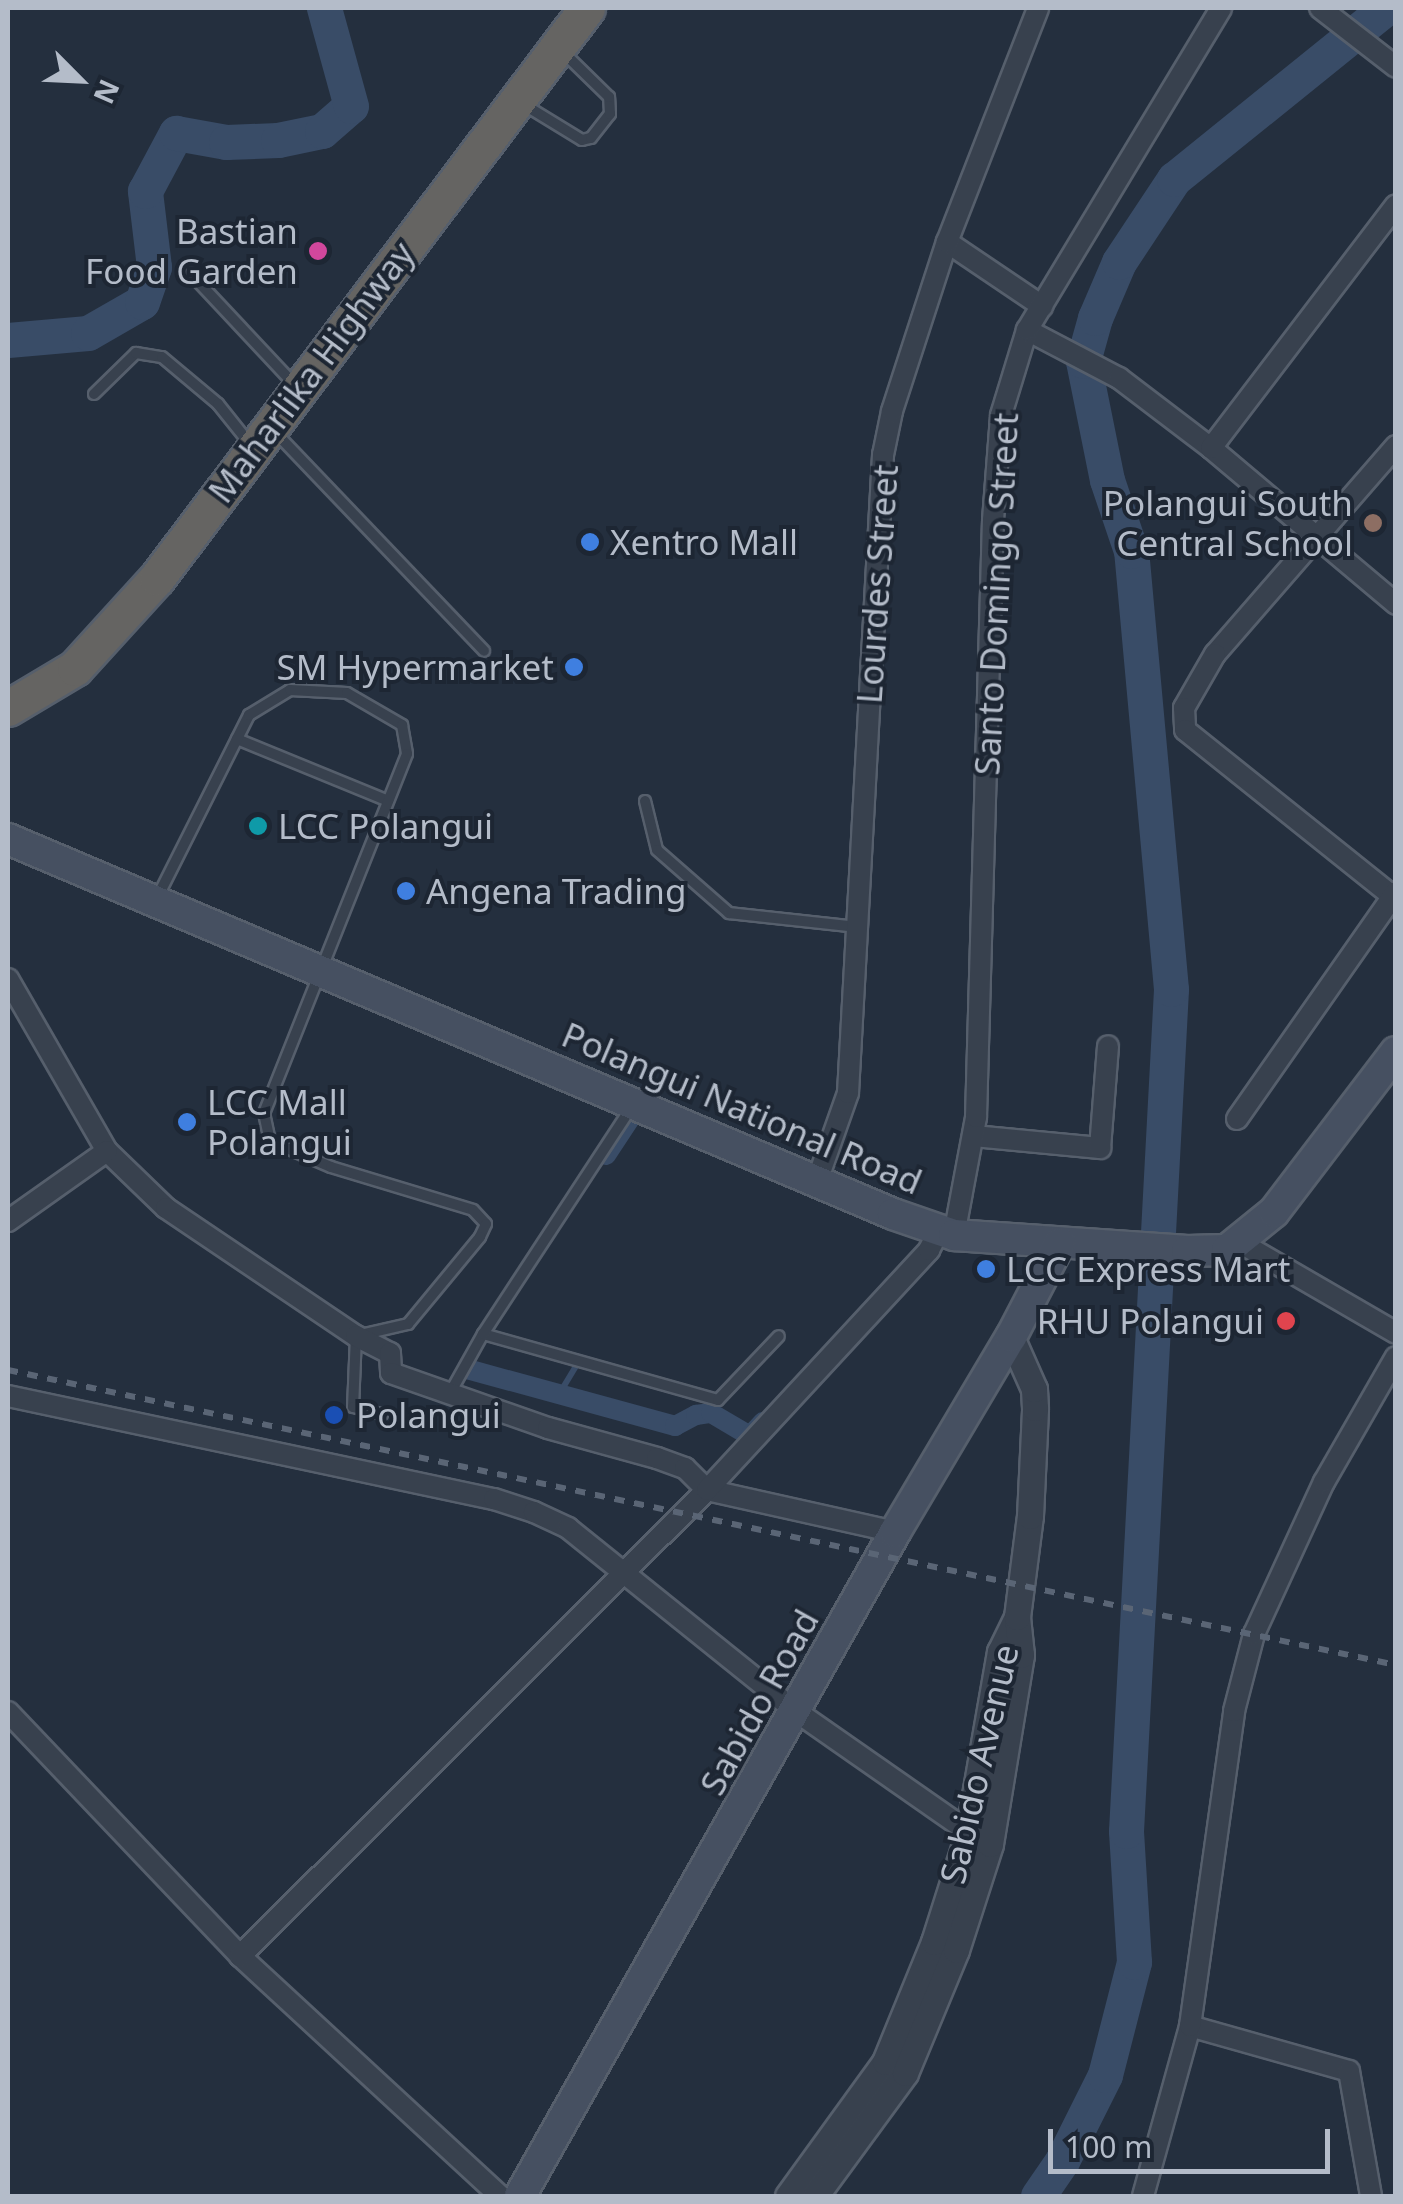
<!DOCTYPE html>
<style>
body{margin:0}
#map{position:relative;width:1403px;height:2204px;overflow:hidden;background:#242f3e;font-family:"Noto Sans",sans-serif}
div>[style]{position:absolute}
.stream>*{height:6px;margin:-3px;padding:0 3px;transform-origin:3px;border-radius:3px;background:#394c67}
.canal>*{height:20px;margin:-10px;padding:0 10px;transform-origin:10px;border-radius:10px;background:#394c67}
.river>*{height:35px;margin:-17.5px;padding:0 17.5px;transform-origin:17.5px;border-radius:17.5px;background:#394c67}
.roads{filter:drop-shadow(2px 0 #565f6c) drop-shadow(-2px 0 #565f6c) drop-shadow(0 2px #565f6c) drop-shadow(0 -2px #565f6c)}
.service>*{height:10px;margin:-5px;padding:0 5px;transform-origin:5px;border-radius:5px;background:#38414e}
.minor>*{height:20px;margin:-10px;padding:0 10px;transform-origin:10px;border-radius:10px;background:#38414e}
.tertiary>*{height:25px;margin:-12.5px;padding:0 12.5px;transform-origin:12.5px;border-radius:12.5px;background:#38414e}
.secondary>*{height:30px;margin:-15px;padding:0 15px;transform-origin:15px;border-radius:15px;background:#465061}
.trunk>*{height:35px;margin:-17.5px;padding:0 17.5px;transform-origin:17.5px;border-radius:17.5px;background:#656462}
.rail>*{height:6px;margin-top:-3px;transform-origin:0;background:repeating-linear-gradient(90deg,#5a6575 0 10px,transparent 0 20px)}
.dots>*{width:28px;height:28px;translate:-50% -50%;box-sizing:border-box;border:5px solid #1d2633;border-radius:50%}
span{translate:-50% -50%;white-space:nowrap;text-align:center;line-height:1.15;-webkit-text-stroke:8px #1d2633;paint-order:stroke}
.poi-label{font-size:35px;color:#b4bcc9}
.right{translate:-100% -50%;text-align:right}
.left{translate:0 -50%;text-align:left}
.street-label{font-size:35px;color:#b4bcc9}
.frame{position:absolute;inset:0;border:10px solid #b4bcc9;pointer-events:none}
.north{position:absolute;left:30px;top:30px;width:100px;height:100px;-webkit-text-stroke:8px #1d2633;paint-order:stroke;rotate:114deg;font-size:28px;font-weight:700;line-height:40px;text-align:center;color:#b4bcc9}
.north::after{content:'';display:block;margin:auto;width:35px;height:45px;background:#b4bcc9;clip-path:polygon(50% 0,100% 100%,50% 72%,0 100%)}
.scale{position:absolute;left:1048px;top:2129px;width:282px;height:45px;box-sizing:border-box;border:5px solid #b4bcc9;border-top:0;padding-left:12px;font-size:30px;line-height:35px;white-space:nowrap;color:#b4bcc9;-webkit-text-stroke:8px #1d2633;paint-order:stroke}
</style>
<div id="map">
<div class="stream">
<div style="left:561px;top:1391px;width:35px;rotate:-59deg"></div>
</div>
<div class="canal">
<div style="left:606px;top:1155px;width:49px;rotate:-56.6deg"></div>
<div style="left:467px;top:1369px;width:216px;rotate:15.3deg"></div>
<div style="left:675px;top:1426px;width:24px;rotate:-28deg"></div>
<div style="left:696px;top:1415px;width:15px;rotate:-8deg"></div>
<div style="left:711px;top:1413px;width:45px;rotate:30.5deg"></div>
<div style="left:750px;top:1436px;width:19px;rotate:-47deg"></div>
</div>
<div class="river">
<div style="left:8px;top:340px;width:80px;rotate:-5deg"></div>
<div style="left:88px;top:333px;width:62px;rotate:-29.9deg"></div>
<div style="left:142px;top:302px;width:37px;rotate:-71deg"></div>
<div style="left:154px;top:267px;width:77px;rotate:-96.8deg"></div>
<div style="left:145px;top:191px;width:66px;rotate:-61.9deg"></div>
<div style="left:176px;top:133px;width:51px;rotate:10.2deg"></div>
<div style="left:226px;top:142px;width:52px;rotate:-2.2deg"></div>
<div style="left:278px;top:140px;width:45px;rotate:-11.6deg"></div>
<div style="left:322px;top:131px;width:38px;rotate:-41deg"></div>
<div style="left:351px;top:106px;width:102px;rotate:-105.4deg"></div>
<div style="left:1038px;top:2196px;width:42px;rotate:-55.6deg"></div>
<div style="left:1062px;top:2161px;width:96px;rotate:-63.4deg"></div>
<div style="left:1105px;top:2075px;width:117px;rotate:-75.6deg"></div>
<div style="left:1134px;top:1962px;width:131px;rotate:-93.5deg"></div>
<div style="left:1126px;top:1831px;width:843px;rotate:-86.94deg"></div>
<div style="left:1171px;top:989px;width:440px;rotate:-95.2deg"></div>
<div style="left:1131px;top:551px;width:75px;rotate:-108.7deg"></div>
<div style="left:1107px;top:480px;width:121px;rotate:-101.4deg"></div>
<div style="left:1083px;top:361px;width:45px;rotate:-74.4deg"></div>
<div style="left:1095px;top:318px;width:61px;rotate:-66.8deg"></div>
<div style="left:1119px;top:262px;width:100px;rotate:-56.5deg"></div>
<div style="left:1174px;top:179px;width:272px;rotate:-38.9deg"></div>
</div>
<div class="roads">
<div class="service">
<div style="left:523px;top:104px;width:69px;rotate:31.4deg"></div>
<div style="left:582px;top:140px;width:9px;rotate:-13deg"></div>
<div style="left:591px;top:138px;width:31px;rotate:-52deg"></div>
<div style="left:610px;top:114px;width:17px;rotate:-93deg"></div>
<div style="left:609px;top:97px;width:66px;rotate:-135.6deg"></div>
<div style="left:191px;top:274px;width:151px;rotate:46.9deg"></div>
<div style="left:94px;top:394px;width:59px;rotate:-44.3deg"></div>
<div style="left:136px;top:353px;width:26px;rotate:9deg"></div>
<div style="left:162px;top:357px;width:73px;rotate:40deg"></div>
<div style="left:218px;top:404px;width:51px;rotate:51.3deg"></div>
<div style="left:274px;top:431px;width:304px;rotate:46.3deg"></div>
<div style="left:237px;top:739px;width:163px;rotate:22.3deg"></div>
<div style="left:645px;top:801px;width:50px;rotate:76.2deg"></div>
<div style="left:657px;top:850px;width:96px;rotate:41.2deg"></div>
<div style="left:729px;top:913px;width:129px;rotate:6.2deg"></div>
<div style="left:157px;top:898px;width:205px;rotate:-63.3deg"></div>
<div style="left:249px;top:715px;width:48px;rotate:-31.4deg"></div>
<div style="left:290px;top:690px;width:57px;rotate:3deg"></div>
<div style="left:347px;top:693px;width:64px;rotate:30.2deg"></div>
<div style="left:402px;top:725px;width:29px;rotate:80deg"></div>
<div style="left:407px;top:754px;width:386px;rotate:111.7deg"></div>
<div style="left:264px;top:1113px;width:29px;rotate:78deg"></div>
<div style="left:270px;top:1141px;width:66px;rotate:23.1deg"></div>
<div style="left:331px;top:1167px;width:148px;rotate:16.8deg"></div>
<div style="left:473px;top:1210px;width:19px;rotate:47deg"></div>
<div style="left:486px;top:1224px;width:14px;rotate:115deg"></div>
<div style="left:480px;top:1237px;width:113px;rotate:129.6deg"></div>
<div style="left:408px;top:1324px;width:53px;rotate:167deg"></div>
<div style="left:356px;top:1336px;width:71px;rotate:92.4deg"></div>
<div style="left:353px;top:1407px;width:30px;rotate:14deg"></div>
<div style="left:483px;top:1334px;width:244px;rotate:15.7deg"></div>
<div style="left:718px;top:1400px;width:88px;rotate:-46.4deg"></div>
<div style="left:450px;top:1393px;width:68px;rotate:-60.8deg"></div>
<div style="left:483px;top:1334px;width:270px;rotate:-56.8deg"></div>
</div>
<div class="minor">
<div style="left:1320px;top:8px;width:96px;rotate:37.8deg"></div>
<div style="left:947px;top:242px;width:115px;rotate:34deg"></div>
<div style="left:1027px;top:330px;width:104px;rotate:27.6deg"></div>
<div style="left:1119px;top:378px;width:116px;rotate:37.3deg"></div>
<div style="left:1211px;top:448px;width:242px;rotate:40.1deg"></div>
<div style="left:1396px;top:446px;width:276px;rotate:131deg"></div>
<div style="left:1215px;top:654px;width:62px;rotate:119.9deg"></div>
<div style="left:1184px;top:708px;width:22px;rotate:87deg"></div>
<div style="left:1185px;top:730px;width:270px;rotate:38.7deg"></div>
<div style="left:1211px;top:448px;width:305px;rotate:-52.7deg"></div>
<div style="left:8px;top:979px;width:198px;rotate:60.1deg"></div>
<div style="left:107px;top:1151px;width:82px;rotate:44deg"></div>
<div style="left:166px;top:1208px;width:229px;rotate:34deg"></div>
<div style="left:356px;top:1336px;width:38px;rotate:27deg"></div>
<div style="left:390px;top:1353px;width:20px;rotate:87deg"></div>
<div style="left:391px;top:1373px;width:166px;rotate:19.3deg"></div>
<div style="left:548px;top:1428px;width:113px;rotate:15.4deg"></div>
<div style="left:657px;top:1458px;width:30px;rotate:20deg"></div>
<div style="left:685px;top:1468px;width:31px;rotate:45deg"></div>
<div style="left:707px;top:1490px;width:193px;rotate:12.6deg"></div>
<div style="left:1237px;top:1119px;width:277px;rotate:-55deg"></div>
<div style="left:973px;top:1136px;width:128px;rotate:5.4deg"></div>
<div style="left:1100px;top:1148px;width:102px;rotate:-85.5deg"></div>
<div style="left:817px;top:1181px;width:93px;rotate:-70.6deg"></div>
<div style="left:848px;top:1093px;width:639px;rotate:-86.86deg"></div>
<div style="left:883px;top:455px;width:45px;rotate:-78.4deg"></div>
<div style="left:892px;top:411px;width:178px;rotate:-72deg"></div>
<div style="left:947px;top:242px;width:251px;rotate:-68.7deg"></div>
<div style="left:8px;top:1221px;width:121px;rotate:-35.3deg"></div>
<div style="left:954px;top:1235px;width:120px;rotate:-79.4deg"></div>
<div style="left:976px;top:1117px;width:597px;rotate:-88.37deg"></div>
<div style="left:993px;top:520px;width:105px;rotate:-85.6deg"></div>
<div style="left:1001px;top:415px;width:89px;rotate:-73deg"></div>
<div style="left:1027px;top:330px;width:376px;rotate:-58.9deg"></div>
<div style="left:1241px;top:1243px;width:179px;rotate:30.1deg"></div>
<div style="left:8px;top:1396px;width:497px;rotate:12deg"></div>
<div style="left:494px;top:1499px;width:42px;rotate:18deg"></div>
<div style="left:534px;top:1512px;width:38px;rotate:25deg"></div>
<div style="left:568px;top:1528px;width:294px;rotate:38.8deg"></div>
<div style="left:797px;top:1712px;width:222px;rotate:34.9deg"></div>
<div style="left:8px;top:1712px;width:337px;rotate:46.4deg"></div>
<div style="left:240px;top:1956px;width:354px;rotate:42.7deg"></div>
<div style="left:240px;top:1956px;width:660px;rotate:-44.94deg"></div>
<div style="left:707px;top:1490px;width:327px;rotate:-47.2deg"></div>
<div style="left:929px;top:1250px;width:22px;rotate:-63deg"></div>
<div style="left:1190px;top:2026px;width:165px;rotate:15.8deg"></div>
<div style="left:1349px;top:2071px;width:127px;rotate:80deg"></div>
<div style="left:1143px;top:2196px;width:176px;rotate:-74.5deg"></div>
<div style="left:1190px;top:2026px;width:318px;rotate:-82deg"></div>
<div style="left:1234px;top:1711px;width:80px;rotate:-75.4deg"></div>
<div style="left:1254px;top:1634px;width:167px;rotate:-65.3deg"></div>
<div style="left:1324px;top:1482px;width:144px;rotate:-60.1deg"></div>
</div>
<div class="tertiary">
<div style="left:788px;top:2196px;width:165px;rotate:-54.1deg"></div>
<div style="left:885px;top:2062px;width:130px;rotate:-67.8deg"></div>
<div style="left:934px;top:1942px;width:112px;rotate:-72.4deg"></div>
<div style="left:968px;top:1835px;width:186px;rotate:-80.1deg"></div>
<div style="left:1000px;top:1652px;width:39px;rotate:-64deg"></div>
<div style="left:815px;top:2196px;width:152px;rotate:-53.8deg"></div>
<div style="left:905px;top:2073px;width:133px;rotate:-67.5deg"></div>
<div style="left:956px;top:1950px;width:111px;rotate:-72.2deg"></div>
<div style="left:990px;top:1844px;width:192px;rotate:-80.7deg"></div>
<div style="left:1021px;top:1655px;width:38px;rotate:-96deg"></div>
<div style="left:1017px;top:1617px;width:102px;rotate:-82.7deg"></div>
<div style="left:1030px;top:1516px;width:108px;rotate:-87.3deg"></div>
<div style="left:1035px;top:1408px;width:19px;rotate:-93deg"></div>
<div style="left:1034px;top:1389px;width:57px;rotate:-113.9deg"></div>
</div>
<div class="secondary">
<div style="left:8px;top:839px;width:961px;rotate:22.96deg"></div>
<div style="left:893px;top:1214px;width:65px;rotate:19deg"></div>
<div style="left:954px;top:1235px;width:234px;rotate:3.9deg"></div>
<div style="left:1187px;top:1251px;width:40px;rotate:-1.4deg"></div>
<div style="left:1227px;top:1250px;width:60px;rotate:-39deg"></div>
<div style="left:1274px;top:1212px;width:201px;rotate:-52.7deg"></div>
<div style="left:520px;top:2196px;width:763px;rotate:-60.54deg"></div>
<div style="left:895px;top:1532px;width:227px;rotate:-59.3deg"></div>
<div style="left:1011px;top:1337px;width:106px;rotate:-62.5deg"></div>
</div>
<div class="trunk">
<div style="left:8px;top:708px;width:78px;rotate:-30.8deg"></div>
<div style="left:75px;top:668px;width:122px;rotate:-47.7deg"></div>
<div style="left:157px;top:578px;width:714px;rotate:-52.97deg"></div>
</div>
</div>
<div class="rail">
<div style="left:8px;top:1370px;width:1419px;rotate:12deg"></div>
</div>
<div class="dots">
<div style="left:318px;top:251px;background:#d1479c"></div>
<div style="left:1373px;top:523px;background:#8d6e63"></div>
<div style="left:590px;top:542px;background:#3f7fe0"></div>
<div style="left:574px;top:667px;background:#3f7fe0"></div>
<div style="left:258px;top:826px;background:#0f9aa8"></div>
<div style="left:406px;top:891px;background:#3f7fe0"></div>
<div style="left:187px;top:1122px;background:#3f7fe0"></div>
<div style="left:986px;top:1269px;background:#3f7fe0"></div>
<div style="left:1286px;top:1321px;background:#e0444e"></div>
<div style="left:334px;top:1415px;background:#1a4fb4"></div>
</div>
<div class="poi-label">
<span class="right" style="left:298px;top:251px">Bastian<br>Food Garden</span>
<span class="right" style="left:1353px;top:523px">Polangui South<br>Central School</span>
<span class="left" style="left:610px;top:542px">Xentro Mall</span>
<span class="right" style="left:554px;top:667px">SM Hypermarket</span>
<span class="left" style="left:278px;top:826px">LCC Polangui</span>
<span class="left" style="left:426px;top:891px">Angena Trading</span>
<span class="left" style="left:207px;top:1122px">LCC Mall<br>Polangui</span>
<span class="left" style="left:1006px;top:1269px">LCC Express Mart</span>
<span class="right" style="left:1264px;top:1321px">RHU Polangui</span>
<span class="left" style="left:356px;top:1415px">Polangui</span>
</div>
<div class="street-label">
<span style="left:311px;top:372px;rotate:-53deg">Maharlika Highway</span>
<span style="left:877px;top:584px;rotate:-86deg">Lourdes Street</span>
<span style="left:996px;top:594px;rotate:-87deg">Santo Domingo Street</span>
<span style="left:742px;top:1108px;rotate:23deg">Polangui National Road</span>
<span style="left:759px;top:1702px;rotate:-61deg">Sabido Road</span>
<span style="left:979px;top:1764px;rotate:-77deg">Sabido Avenue</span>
</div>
<div class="frame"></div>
<div class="north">N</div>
<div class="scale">100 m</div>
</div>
